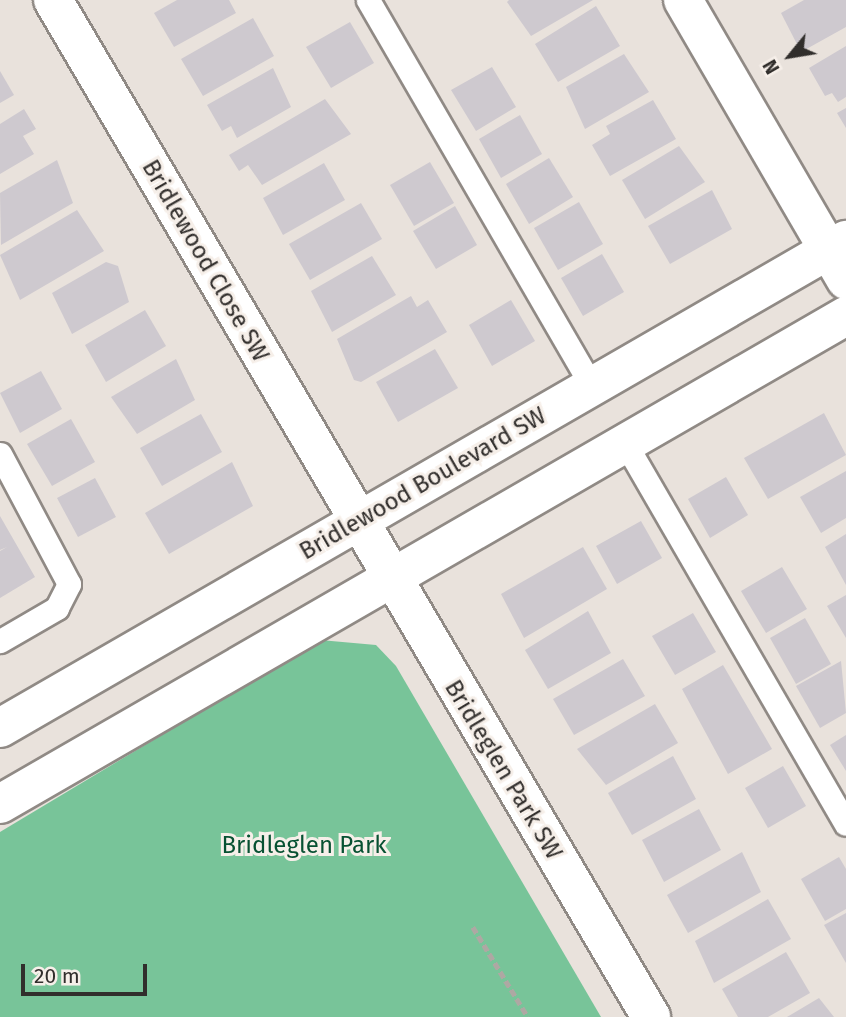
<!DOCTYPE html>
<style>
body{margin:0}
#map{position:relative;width:846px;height:1017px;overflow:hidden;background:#e9e2dc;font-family:"Fira Sans",sans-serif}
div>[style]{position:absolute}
.green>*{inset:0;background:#78c499}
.building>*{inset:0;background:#cec9cf}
.path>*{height:4.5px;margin-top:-2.25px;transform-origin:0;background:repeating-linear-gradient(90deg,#aea8a3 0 7px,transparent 0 10.5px)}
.roads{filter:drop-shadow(2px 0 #908a85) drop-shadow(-2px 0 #908a85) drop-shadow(0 2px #908a85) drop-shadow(0 -2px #908a85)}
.lane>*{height:23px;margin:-11.5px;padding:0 11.5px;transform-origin:11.5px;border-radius:11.5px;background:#fff}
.street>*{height:38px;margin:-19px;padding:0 19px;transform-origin:19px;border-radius:19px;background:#fff}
.secondary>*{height:38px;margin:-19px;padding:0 19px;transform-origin:19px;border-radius:19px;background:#fff}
span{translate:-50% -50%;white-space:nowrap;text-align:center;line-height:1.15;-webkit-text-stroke:6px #f6efe9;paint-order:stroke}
.street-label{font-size:24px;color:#312e2c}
.park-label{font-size:24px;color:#075132}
.north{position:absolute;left:755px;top:21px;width:70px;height:70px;-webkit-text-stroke:5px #f6efe9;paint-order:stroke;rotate:240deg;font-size:19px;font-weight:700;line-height:28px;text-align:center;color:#312e2c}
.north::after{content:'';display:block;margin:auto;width:24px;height:32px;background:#312e2c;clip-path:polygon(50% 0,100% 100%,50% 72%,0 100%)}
.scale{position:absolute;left:21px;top:964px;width:126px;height:32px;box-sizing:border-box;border:4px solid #312e2c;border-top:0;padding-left:9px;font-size:21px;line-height:24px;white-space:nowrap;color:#312e2c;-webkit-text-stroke:5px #f6efe9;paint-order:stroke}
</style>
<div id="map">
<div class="green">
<div style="clip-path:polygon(320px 640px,376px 645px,396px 666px,601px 1017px,0 1017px,0 832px)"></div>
</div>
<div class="building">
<div style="clip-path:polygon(177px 0,229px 0,236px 13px,174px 47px,154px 13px)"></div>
<div style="clip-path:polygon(593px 0,531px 36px,507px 2px,509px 0)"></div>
<div style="clip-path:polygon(804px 0,846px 0,846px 27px,801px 52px,781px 13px)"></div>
<div style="clip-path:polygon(596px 6px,620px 46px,558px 82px,535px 44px)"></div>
<div style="clip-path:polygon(253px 18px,274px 56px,203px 96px,181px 59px)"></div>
<div style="clip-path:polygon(350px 22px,374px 63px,331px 88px,306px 47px)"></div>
<div style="clip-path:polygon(846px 46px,846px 97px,838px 102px,832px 93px,825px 96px,809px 68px)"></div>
<div style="clip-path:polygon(624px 54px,649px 92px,585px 129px,566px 87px)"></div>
<div style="clip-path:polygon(492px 67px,516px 107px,476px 131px,451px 90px)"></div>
<div style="clip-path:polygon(273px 68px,291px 107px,237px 138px,231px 126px,222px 131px,207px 105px)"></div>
<div style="clip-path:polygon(0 71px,14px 95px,0 103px)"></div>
<div style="clip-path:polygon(325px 99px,351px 134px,262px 185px,248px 165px,239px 171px,229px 155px)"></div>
<div style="clip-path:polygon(653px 100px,676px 139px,610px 176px,592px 145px,610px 134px,606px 126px)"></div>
<div style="clip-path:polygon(846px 108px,846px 128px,837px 113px)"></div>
<div style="clip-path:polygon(24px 109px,36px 129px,23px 136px,34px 154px,0 174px,0 124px)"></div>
<div style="clip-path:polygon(520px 115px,542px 154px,501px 178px,479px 139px)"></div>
<div style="clip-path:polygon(679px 146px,705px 182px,645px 219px,622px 180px)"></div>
<div style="clip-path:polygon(549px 158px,573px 197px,529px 224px,506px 184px)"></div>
<div style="clip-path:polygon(57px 160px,73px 203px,1px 245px,0 193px)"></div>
<div style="clip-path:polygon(430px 162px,454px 203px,414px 226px,390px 185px)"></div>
<div style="clip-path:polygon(324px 163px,345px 200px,283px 235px,263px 198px)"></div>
<div style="clip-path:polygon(712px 190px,732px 229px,670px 264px,648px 226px)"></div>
<div style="clip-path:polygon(579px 202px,603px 244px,558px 270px,534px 228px)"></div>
<div style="clip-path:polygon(361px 203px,382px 239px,310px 280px,289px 244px)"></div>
<div style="clip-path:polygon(455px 206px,477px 245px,436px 269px,413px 231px)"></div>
<div style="clip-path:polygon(77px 210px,104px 251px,20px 300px,0 255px)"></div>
<div style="clip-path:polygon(602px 254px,624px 292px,583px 316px,561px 278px)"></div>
<div style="clip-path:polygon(372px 256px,396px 295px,332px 332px,311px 291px)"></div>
<div style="clip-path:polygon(106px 262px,118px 266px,129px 302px,72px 334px,52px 293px)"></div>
<div style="clip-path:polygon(411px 296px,417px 307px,428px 300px,447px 332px,361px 382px,354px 380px,337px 339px)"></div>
<div style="clip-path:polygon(511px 300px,535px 341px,492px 366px,469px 325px)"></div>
<div style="clip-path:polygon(145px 310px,166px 346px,106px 382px,85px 345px)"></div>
<div style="clip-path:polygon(435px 349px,458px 388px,398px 422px,376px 382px)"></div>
<div style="clip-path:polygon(176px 359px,195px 400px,137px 434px,111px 397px)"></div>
<div style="clip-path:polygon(41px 371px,62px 409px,20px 433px,0 393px)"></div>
<div style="clip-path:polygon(824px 413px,846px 455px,768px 499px,744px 458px)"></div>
<div style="clip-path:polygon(201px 414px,222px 452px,162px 486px,140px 448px)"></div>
<div style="clip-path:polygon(71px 419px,95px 462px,52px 486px,27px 444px)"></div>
<div style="clip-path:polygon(232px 462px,253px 506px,169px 554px,145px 513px)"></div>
<div style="clip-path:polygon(846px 471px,846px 518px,821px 533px,800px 497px)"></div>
<div style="clip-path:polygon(726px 477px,748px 515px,710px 538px,688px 499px)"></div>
<div style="clip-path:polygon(95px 478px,116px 517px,78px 537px,57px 498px)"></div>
<div style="clip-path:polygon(0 516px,35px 577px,0 598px,0 551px,7px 547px,0 550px)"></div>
<div style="clip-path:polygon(641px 521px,662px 558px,617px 584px,596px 546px)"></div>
<div style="clip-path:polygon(846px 534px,846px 585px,825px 547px)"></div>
<div style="clip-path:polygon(583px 547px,607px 589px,524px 638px,501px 594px)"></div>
<div style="clip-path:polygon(782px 567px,807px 609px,766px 633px,741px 591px)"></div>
<div style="clip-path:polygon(846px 595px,846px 638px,827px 606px)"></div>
<div style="clip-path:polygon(588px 611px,611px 653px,548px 689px,525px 650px)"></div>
<div style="clip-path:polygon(693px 613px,716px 652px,675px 675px,652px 636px)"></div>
<div style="clip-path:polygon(805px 618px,831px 664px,796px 684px,770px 638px)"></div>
<div style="clip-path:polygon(623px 659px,645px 696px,574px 735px,553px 699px)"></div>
<div style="clip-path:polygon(841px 661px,846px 713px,820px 728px,796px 686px)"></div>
<div style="clip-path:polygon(723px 665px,772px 749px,728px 774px,682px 689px)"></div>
<div style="clip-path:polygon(655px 704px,678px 743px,606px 785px,577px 749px)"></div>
<div style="clip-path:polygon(846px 735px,846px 771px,830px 745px)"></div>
<div style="clip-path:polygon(673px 756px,696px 799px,632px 835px,608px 793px)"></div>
<div style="clip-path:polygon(783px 766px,806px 806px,768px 828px,745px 788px)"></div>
<div style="clip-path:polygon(699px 809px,721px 850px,664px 882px,642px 840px)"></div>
<div style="clip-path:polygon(742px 852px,761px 892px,688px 933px,667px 895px)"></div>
<div style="clip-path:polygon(839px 857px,846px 869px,846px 909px,825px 921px,801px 879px)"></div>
<div style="clip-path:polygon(768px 899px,791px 939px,714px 983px,695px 941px)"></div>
<div style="clip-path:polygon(846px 913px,846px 963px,824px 925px)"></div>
<div style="clip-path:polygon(786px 952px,810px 993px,768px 1017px,738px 1017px,722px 989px)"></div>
<div style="clip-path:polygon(819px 998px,834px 1017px,787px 1017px)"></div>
</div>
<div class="path">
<div style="left:473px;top:927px;width:105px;rotate:58.6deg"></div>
</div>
<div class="roads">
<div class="lane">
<div style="left:368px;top:0;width:447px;rotate:59.9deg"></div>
<div style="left:625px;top:443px;width:440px;rotate:59.9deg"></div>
<div style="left:0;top:454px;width:147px;rotate:62deg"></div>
<div style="left:69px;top:584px;width:27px;rotate:117deg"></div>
<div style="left:57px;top:608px;width:66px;rotate:149.9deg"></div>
</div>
<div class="street">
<div style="left:53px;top:0;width:1180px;rotate:59.54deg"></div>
<div style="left:683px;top:0;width:324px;rotate:59.8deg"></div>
</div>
<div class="secondary">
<div style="left:0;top:728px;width:977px;rotate:-29.98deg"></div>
<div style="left:0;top:804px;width:977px;rotate:-29.98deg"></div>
</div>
</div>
<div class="street-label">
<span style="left:205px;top:261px;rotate:60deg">Bridlewood Close SW</span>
<span style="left:423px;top:484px;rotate:-30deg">Bridlewood Boulevard SW</span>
<span style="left:503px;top:770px;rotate:59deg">Bridleglen Park SW</span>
</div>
<div class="park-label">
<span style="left:304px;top:846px">Bridleglen Park</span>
</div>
<div class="north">N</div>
<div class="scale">20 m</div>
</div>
